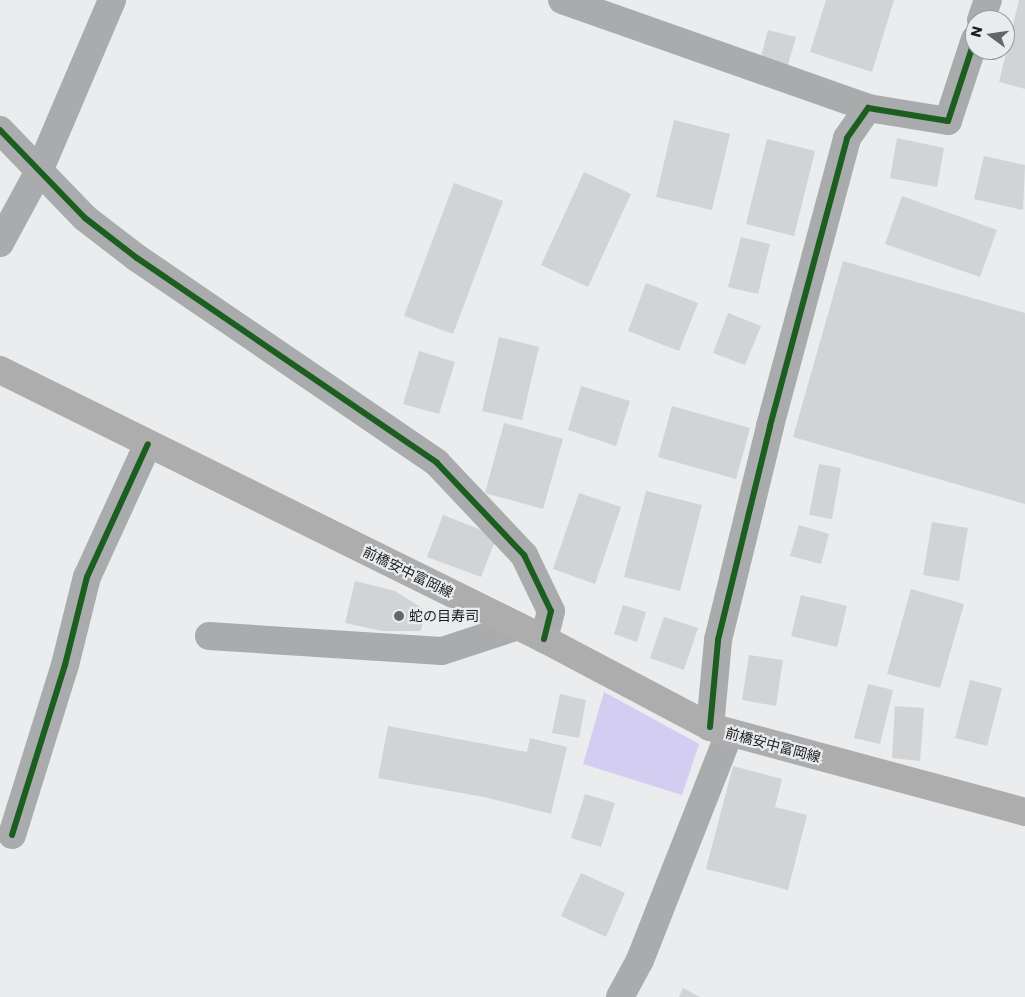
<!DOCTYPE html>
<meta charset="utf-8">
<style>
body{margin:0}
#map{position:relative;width:1025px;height:997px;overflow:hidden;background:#eaecee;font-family:Poppins,"Noto Sans JP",sans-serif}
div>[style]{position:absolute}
.green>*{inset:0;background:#d2cdf1}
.building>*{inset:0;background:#d1d3d4}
.minor>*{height:28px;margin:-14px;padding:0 14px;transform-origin:14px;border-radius:14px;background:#a9abac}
.primary>*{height:28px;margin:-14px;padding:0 14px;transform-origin:14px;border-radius:14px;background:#adadae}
.cycleway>*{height:6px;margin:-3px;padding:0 3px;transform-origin:3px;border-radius:3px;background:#1b5e20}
.dots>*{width:14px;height:14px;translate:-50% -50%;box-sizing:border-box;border:2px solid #e9ecef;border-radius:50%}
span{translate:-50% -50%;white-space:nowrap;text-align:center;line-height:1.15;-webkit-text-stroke:4.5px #e9ecef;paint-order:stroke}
.street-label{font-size:14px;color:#1b1c1d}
.poi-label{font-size:14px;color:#1b1c1d}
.left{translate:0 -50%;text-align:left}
.north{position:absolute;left:965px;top:10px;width:50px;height:50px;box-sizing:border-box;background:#e9ecef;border:1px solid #97999b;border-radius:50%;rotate:284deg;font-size:14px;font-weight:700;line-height:20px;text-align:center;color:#1b1c1d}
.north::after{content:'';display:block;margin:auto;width:18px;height:22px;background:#636566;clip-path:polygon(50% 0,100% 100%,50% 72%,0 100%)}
</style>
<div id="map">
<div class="green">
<div style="clip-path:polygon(604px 692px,699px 744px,682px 795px,583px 764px)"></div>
</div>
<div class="building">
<div style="clip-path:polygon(826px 0,894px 0,872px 72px,810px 52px)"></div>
<div style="clip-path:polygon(1019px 0,1025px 0,1025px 89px,999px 82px)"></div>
<div style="clip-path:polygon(768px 30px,796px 37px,787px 68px,760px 61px)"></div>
<div style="clip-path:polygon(674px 120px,730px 134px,712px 210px,656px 197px)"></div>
<div style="clip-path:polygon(897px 138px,944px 148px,937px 187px,890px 178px)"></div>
<div style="clip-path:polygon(767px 139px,815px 151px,794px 236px,746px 224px)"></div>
<div style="clip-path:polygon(984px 156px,1025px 165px,1023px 210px,974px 199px)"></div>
<div style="clip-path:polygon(584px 172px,631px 194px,588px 287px,541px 265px)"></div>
<div style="clip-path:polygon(454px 183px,503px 201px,453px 334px,404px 316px)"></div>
<div style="clip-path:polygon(902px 196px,997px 230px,980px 277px,885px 244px)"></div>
<div style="clip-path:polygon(741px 237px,770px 244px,758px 294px,728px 287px)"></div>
<div style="clip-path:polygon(843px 261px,1025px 313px,1025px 504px,793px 437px)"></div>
<div style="clip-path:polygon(646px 283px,698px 303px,679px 351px,628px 331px)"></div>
<div style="clip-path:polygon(728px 313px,761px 326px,745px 365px,713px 353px)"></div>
<div style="clip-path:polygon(499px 337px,539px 347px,522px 420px,482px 411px)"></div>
<div style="clip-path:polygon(419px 351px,455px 362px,439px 414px,403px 404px)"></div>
<div style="clip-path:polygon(581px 386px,630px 401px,616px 446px,568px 430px)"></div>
<div style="clip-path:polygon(672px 406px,750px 428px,736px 479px,658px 457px)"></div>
<div style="clip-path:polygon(504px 423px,563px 439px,543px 509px,485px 493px)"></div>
<div style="clip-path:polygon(819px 464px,841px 468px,832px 519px,809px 515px)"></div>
<div style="clip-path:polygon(646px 491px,702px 505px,680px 591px,624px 577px)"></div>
<div style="clip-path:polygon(579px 493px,621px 507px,595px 584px,553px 569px)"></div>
<div style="clip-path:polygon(443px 515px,497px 536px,481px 577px,427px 557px)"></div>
<div style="clip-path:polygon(932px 522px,968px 528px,959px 581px,923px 575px)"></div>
<div style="clip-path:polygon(799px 525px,829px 534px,821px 564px,790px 556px)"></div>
<div style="clip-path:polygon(355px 581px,395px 591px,425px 610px,421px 631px,383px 631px,345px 623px)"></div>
<div style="clip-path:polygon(911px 589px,964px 604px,940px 688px,887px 674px)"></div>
<div style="clip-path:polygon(801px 595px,847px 606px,837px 647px,791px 636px)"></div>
<div style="clip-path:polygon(623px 605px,646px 612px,637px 642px,614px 634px)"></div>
<div style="clip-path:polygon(664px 617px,698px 628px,684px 670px,650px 658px)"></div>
<div style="clip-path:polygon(749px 655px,783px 660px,776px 706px,742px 700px)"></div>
<div style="clip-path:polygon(970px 680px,1002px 688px,987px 746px,955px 738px)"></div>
<div style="clip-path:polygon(868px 684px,893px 690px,880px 744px,854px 738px)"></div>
<div style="clip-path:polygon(560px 694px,586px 700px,579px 738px,552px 733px)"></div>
<div style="clip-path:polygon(895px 706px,924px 708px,920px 761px,892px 758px)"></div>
<div style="clip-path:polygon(388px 726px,527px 752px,530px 738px,567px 747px,551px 814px,484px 797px,378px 778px)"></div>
<div style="clip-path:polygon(733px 766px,782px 779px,775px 807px,807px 815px,788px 890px,706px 869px)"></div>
<div style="clip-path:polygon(585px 794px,615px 803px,601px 847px,571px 838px)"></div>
<div style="clip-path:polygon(581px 873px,625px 893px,606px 937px,561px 916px)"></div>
<div style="clip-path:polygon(683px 988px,700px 997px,679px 997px)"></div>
</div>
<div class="minor">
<div style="left:562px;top:0;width:324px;rotate:19.4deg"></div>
<div style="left:981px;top:20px;width:21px;rotate:-71deg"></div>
<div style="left:0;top:130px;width:122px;rotate:46deg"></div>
<div style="left:85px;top:218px;width:66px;rotate:37.6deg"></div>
<div style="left:137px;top:258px;width:363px;rotate:34.3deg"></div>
<div style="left:437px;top:463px;width:127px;rotate:46.6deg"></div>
<div style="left:524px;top:555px;width:62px;rotate:64.3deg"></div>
<div style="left:551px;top:611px;width:29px;rotate:104deg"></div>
<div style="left:0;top:243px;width:84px;rotate:-61.6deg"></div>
<div style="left:40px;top:169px;width:184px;rotate:-66.9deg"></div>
<div style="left:209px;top:636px;width:233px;rotate:3.7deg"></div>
<div style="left:442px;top:651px;width:80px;rotate:-18.2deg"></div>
<div style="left:710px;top:727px;width:87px;rotate:-84.7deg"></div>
<div style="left:718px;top:640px;width:220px;rotate:-76.3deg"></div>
<div style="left:770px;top:426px;width:298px;rotate:-75deg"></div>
<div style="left:847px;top:138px;width:37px;rotate:-55deg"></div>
<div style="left:868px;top:108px;width:81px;rotate:9.2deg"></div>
<div style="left:948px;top:121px;width:86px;rotate:-71.8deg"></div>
<div style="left:12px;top:835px;width:178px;rotate:-72.7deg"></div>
<div style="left:65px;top:665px;width:91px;rotate:-76deg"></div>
<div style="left:87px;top:577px;width:146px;rotate:-65.4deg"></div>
<div style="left:620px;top:997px;width:42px;rotate:-61.6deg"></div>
<div style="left:640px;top:960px;width:243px;rotate:-68.5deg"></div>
</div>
<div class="primary">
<div style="left:0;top:370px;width:607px;rotate:26.31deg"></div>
<div style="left:544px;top:639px;width:188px;rotate:27.9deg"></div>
<div style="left:710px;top:727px;width:326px;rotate:15.1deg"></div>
</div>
<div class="cycleway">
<div style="left:0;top:130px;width:122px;rotate:46deg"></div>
<div style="left:85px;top:218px;width:66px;rotate:37.6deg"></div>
<div style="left:137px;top:258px;width:363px;rotate:34.3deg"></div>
<div style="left:437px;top:463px;width:127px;rotate:46.6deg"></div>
<div style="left:524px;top:555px;width:62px;rotate:64.3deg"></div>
<div style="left:551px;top:611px;width:29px;rotate:104deg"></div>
<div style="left:710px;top:727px;width:87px;rotate:-84.7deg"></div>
<div style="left:718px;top:640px;width:220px;rotate:-76.3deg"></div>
<div style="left:770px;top:426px;width:298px;rotate:-75deg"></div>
<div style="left:847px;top:138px;width:37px;rotate:-55deg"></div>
<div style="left:868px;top:108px;width:81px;rotate:9.2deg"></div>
<div style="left:948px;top:121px;width:86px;rotate:-71.8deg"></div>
<div style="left:12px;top:835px;width:178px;rotate:-72.7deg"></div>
<div style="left:65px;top:665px;width:91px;rotate:-76deg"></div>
<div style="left:87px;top:577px;width:146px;rotate:-65.4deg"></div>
</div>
<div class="dots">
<div style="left:399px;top:616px;background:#636566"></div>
</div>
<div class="street-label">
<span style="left:408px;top:572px;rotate:26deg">前橋安中富岡線</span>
<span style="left:773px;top:745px;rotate:15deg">前橋安中富岡線</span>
</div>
<div class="poi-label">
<span class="left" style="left:409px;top:616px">蛇の目寿司</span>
</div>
<div class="north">N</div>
</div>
